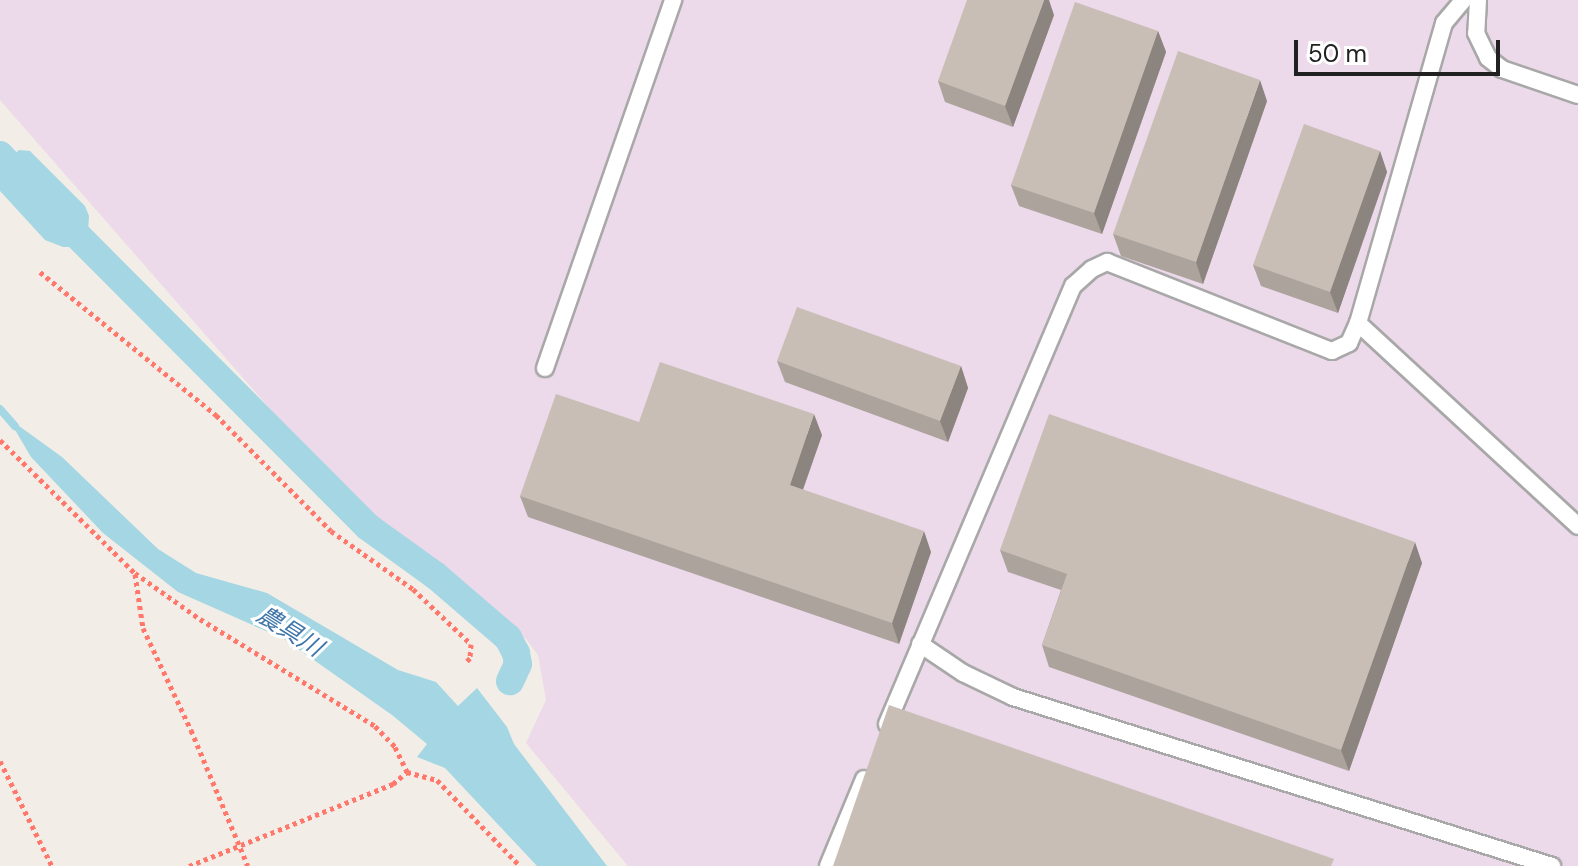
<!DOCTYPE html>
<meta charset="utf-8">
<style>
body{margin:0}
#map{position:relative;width:1578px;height:866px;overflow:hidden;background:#f2eee7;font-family:"DM Sans","Noto Sans JP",sans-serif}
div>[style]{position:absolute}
.industrial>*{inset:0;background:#ecd9e9}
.water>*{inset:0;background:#a4d6e3}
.stream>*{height:8px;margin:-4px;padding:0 4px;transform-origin:4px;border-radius:4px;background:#a4d6e3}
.canal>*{height:28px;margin:-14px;padding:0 14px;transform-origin:14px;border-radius:14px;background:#a4d6e3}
.path>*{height:5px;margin-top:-2.5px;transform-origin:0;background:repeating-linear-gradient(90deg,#ff786b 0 4px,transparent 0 8px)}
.roads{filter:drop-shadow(2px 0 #a8a8a8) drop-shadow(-2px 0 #a8a8a8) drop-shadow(0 2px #a8a8a8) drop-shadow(0 -2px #a8a8a8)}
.lane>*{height:16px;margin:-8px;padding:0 8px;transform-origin:8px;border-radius:8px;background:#fff}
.wall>*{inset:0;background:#aca39d}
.shaded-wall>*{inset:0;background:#8c857f}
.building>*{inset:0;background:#c8beb6}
span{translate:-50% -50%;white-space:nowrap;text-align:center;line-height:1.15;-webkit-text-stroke:6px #fff;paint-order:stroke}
.water-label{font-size:24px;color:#3f76aa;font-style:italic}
.scale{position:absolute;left:1294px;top:40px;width:206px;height:36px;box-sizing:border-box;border:4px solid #212121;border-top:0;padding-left:10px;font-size:24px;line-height:28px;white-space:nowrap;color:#212121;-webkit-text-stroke:6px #fff;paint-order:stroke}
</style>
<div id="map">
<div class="industrial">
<div style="clip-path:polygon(0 0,1578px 0,1578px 866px,628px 866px,526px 743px,546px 700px,538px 655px,526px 639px,356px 507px,0 100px)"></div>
</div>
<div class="water">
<div style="clip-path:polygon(19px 150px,30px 151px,85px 206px,89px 216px,87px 247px,63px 247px,45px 240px,0 191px,0 169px)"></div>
<div style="clip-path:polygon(8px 418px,62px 457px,158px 549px,196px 573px,267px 593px,398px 670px,436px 682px,458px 706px,477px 688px,507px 727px,514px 744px,607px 866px,537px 866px,445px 768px,417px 757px,427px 744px,392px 715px,284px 639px,178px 592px,103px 533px,31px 457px)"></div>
</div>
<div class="stream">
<div style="left:0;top:409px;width:23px;rotate:49deg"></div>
</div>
<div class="canal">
<div style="left:0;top:155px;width:48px;rotate:46.7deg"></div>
<div style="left:62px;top:220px;width:433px;rotate:45.1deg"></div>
<div style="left:368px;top:527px;width:84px;rotate:35.8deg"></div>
<div style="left:436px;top:576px;width:95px;rotate:40.7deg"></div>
<div style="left:508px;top:638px;width:17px;rotate:62deg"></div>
<div style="left:516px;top:653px;width:11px;rotate:80deg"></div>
<div style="left:518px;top:664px;width:19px;rotate:115deg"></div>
</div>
<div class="path">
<div style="left:40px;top:272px;width:227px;rotate:39.1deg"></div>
<div style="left:216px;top:415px;width:163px;rotate:45.2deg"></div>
<div style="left:331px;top:531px;width:100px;rotate:35.3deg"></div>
<div style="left:413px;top:589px;width:80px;rotate:43.5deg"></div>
<div style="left:471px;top:644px;width:14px;rotate:94deg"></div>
<div style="left:470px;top:658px;width:7px;rotate:135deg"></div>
<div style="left:0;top:440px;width:190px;rotate:44.6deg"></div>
<div style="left:135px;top:573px;width:80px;rotate:35.3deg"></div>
<div style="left:200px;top:619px;width:205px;rotate:31.4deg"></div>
<div style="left:375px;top:726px;width:29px;rotate:46deg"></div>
<div style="left:395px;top:747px;width:28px;rotate:64deg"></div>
<div style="left:407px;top:772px;width:31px;rotate:15deg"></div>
<div style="left:437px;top:780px;width:120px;rotate:46deg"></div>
<div style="left:135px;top:574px;width:55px;rotate:81.6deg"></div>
<div style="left:143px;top:628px;width:113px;rotate:64.8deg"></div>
<div style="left:191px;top:730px;width:147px;rotate:67.3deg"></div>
<div style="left:0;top:761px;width:117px;rotate:63.7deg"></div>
<div style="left:189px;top:866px;width:220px;rotate:-21.9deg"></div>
<div style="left:393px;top:784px;width:18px;rotate:-41deg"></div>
</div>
<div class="roads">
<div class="lane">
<div style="left:1478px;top:0;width:33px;rotate:93deg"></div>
<div style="left:1476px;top:33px;width:28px;rotate:64deg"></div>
<div style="left:1488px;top:58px;width:18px;rotate:38deg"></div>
<div style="left:1502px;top:69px;width:80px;rotate:18.9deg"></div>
<div style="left:1358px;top:323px;width:299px;rotate:42.7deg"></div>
<div style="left:545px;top:368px;width:390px;rotate:-70.8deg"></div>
<div style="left:920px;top:644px;width:52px;rotate:34deg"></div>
<div style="left:963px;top:673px;width:55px;rotate:25.6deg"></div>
<div style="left:1013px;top:697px;width:565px;rotate:17.41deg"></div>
<div style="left:887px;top:724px;width:476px;rotate:-67deg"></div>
<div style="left:1073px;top:286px;width:25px;rotate:-42deg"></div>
<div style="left:1092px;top:269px;width:17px;rotate:-25deg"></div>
<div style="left:1107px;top:262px;width:242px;rotate:21.6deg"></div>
<div style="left:1332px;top:351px;width:19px;rotate:-25deg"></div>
<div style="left:1349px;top:343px;width:22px;rotate:-66deg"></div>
<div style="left:1358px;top:323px;width:312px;rotate:-74deg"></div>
<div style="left:1444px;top:23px;width:30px;rotate:-50deg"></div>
<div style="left:828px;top:866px;width:94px;rotate:-67.5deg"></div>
</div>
</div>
<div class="wall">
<div style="clip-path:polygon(1054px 15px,1013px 127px,945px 102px,938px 81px)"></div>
<div style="clip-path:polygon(1158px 31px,1166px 52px,1102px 234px,1019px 206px,1011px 185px)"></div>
<div style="clip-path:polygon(1267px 101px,1203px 284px,1121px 256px,1113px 234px)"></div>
<div style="clip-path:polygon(1380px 151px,1387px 172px,1338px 313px,1261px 286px,1253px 265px)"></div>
<div style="clip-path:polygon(777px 361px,961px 366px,968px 388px,948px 442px,785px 382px)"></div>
<div style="clip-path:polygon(639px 422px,822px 435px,803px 490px,931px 552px,899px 644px,528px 517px,520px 496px)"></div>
<div style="clip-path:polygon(1000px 550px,1422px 563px,1349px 771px,1049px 667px,1042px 645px,1061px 590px,1008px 572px)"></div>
</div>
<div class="shaded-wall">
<div style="clip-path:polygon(1044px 0,1049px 0,1054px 15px,1013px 127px,1005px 106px)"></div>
<div style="clip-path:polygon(1158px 31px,1166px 52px,1102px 234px,1094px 213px)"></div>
<div style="clip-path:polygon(1260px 80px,1267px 101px,1203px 284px,1196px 262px)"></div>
<div style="clip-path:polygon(1380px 151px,1387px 172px,1338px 313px,1330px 292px)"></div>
<div style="clip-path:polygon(961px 366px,968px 388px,948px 442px,940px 421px)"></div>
<div style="clip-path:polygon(814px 414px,822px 435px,797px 506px,790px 485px)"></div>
<div style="clip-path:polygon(924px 531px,931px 552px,899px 644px,892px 623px)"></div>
<div style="clip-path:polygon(1415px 542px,1422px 563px,1349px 771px,1341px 750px)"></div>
</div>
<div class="building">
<div style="clip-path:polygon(967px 0,1044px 0,1005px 106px,938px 81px)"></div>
<div style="clip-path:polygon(1075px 2px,1158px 31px,1094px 213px,1011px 185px)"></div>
<div style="clip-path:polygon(1178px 51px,1260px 80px,1196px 262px,1113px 234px)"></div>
<div style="clip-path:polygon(1304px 124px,1380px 151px,1330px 292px,1253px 265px)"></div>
<div style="clip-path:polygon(797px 307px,961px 366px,940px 421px,777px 361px)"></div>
<div style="clip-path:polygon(660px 362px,814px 414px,790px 485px,924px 531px,892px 623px,520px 496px,556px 394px,639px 422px)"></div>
<div style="clip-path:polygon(1049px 414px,1415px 542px,1341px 750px,1042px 645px,1067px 574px,1000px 550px)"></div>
<div style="clip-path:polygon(889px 705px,1334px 859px,1331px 866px,833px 866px)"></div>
</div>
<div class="water-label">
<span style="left:290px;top:631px;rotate:32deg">農具川</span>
</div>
<div class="scale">50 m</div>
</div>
